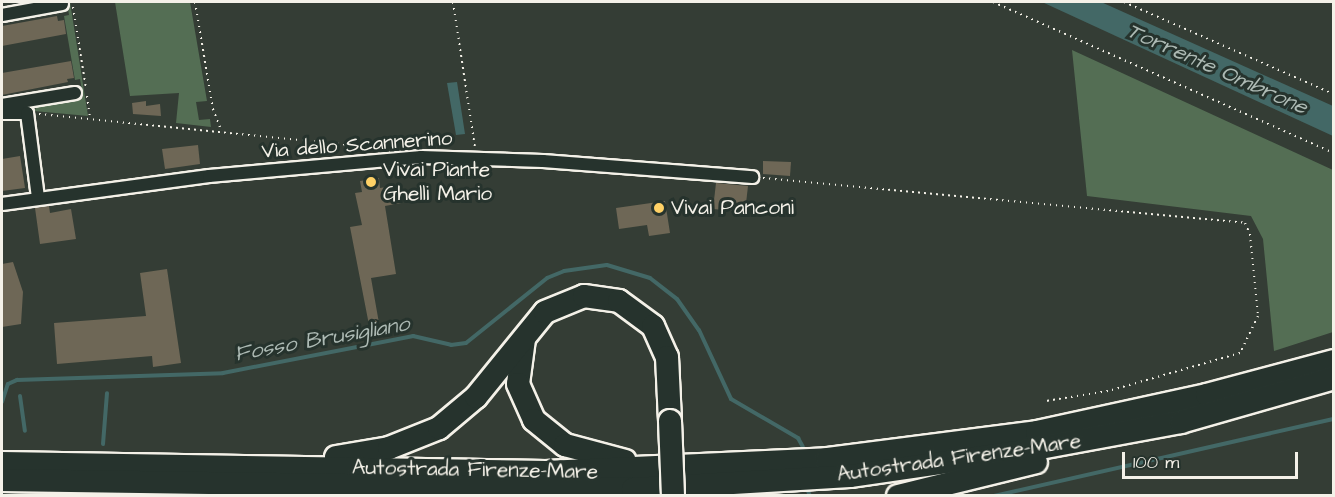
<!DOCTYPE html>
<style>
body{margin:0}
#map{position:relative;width:1335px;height:497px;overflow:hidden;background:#343d35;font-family:"Architects Daughter",sans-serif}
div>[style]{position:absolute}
.green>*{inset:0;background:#546e54}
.water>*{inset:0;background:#436866}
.stream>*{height:4px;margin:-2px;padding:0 2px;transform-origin:2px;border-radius:2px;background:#436866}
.building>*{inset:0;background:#6e6756}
.path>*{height:2px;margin-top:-1px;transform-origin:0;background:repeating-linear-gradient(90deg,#f4f1e8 0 1.5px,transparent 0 6px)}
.roads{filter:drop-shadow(2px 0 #f4f1e8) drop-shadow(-2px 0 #f4f1e8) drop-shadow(0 2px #f4f1e8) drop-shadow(0 -2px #f4f1e8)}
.street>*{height:12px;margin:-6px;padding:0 6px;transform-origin:6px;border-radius:6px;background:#26332d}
.highway>*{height:22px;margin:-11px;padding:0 11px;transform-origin:11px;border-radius:11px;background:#26332d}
.bridges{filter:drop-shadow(2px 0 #f4f1e8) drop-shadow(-2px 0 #f4f1e8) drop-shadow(0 2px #f4f1e8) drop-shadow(0 -2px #f4f1e8)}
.highway-bridge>*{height:22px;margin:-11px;padding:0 11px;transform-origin:11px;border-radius:11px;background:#26332d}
.dots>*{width:16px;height:16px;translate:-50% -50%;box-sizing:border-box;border:3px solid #26332d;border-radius:50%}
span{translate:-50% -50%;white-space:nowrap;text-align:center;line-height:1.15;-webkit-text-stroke:6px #26332d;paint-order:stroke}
.street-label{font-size:21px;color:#f4f1e8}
.poi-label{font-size:21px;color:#f4f1e8}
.left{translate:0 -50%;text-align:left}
.water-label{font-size:22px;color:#adbab4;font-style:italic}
.frame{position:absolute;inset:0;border:3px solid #f4f1e8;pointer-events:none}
.scale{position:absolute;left:1122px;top:452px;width:176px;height:27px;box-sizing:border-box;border:3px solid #f4f1e8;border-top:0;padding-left:8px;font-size:18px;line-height:21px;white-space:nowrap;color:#f4f1e8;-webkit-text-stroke:4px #26332d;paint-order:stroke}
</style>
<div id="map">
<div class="green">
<div style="clip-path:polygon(67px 2px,70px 2px,88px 116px,34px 111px,38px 105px,83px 97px,80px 79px,75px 80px,64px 16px,69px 15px)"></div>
<div style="clip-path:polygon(115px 2px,190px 2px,207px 101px,196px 102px,199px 120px,210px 119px,211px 127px,176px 123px,179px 93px,130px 96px)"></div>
<div style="clip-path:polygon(1072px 50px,1333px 170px,1333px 332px,1274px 351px,1263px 239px,1251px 216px,1087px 196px)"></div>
</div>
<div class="water">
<div style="clip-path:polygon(1042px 2px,1101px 2px,1333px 106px,1333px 136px)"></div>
<div style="clip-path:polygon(457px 82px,465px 134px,456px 135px,447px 83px)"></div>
</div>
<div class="stream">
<div style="left:20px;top:396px;width:35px;rotate:82deg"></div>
<div style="left:2px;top:402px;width:19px;rotate:-72deg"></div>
<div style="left:8px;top:384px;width:10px;rotate:-24deg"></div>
<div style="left:17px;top:380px;width:206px;rotate:-1.9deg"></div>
<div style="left:223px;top:373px;width:194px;rotate:-11deg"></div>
<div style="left:413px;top:336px;width:39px;rotate:13deg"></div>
<div style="left:451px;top:345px;width:15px;rotate:-8deg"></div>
<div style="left:466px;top:343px;width:104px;rotate:-38.7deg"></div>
<div style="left:547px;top:278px;width:18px;rotate:-22deg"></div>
<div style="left:564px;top:271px;width:43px;rotate:-7.9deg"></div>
<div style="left:607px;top:265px;width:45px;rotate:16.8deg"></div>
<div style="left:650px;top:278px;width:34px;rotate:38deg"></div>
<div style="left:677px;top:299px;width:38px;rotate:55deg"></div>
<div style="left:699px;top:330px;width:76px;rotate:65.1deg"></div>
<div style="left:731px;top:399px;width:78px;rotate:30.2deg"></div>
<div style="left:798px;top:438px;width:10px;rotate:61deg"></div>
<div style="left:103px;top:444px;width:51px;rotate:-85.5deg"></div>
<div style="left:808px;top:491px;width:5px;rotate:68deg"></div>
<div style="left:994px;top:496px;width:349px;rotate:-12.8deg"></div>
</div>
<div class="building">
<div style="clip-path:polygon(57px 16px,58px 21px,64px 20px,66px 34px,2px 46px,2px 26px)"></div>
<div style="clip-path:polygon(71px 61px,74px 78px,67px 79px,68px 82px,2px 95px,2px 73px)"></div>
<div style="clip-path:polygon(146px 101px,146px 106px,160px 104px,161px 116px,133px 114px,132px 103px)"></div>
<div style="clip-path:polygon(198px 145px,200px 164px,165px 169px,162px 149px)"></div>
<div style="clip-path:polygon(20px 156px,25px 188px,2px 191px,2px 159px)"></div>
<div style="clip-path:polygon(763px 161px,791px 162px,790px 176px,763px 174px)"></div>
<div style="clip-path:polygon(379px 178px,380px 188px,398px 185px,401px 203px,385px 206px,396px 274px,371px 278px,379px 323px,369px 325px,350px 227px,362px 225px,355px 193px,362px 192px,360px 181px)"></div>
<div style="clip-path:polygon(716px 183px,748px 186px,745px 212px,713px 209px)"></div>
<div style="clip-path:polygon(665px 201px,670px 233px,649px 236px,647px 225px,619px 229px,616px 208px)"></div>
<div style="clip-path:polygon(49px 206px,50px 213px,71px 209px,76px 239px,40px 244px,35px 208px)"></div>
<div style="clip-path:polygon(13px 262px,23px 292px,21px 324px,2px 327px,2px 264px)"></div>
<div style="clip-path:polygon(167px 269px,181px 363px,153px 367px,152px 356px,57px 364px,54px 323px,146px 316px,140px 273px)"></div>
</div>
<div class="path">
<div style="left:195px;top:2px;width:109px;rotate:80.5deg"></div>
<div style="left:213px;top:109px;width:22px;rotate:69deg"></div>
<div style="left:453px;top:2px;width:147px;rotate:81.4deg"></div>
<div style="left:993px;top:2px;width:373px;rotate:23.9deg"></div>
<div style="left:1124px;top:2px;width:229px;rotate:23.7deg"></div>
<div style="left:73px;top:7px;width:82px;rotate:80.9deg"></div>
<div style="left:87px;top:96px;width:21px;rotate:82deg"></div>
<div style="left:39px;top:114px;width:343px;rotate:5.7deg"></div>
<div style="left:763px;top:178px;width:484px;rotate:5.3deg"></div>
<div style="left:1245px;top:223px;width:12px;rotate:66deg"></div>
<div style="left:1250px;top:234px;width:82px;rotate:84.4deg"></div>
<div style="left:1258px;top:316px;width:41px;rotate:115.9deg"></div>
<div style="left:1240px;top:353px;width:137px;rotate:163.9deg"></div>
<div style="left:1108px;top:391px;width:63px;rotate:170.8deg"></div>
</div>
<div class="roads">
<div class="street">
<div style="left:2px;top:15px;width:61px;rotate:-10.4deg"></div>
<div style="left:2px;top:105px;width:74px;rotate:-9.3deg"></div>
<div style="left:2px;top:113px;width:25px"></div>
<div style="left:27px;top:113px;width:86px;rotate:82.6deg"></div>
<div style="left:2px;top:204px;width:209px;rotate:-7.7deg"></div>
<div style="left:209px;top:176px;width:213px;rotate:-5.1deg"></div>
<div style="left:421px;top:157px;width:122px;rotate:1.9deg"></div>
<div style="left:543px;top:161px;width:210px;rotate:4.4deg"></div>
</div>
<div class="highway">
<div style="left:524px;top:339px;width:45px;rotate:97.6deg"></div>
<div style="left:518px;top:384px;width:39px;rotate:66deg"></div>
<div style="left:534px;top:420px;width:40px;rotate:39deg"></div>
<div style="left:565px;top:445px;width:62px;rotate:14.9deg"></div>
<div style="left:336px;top:457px;width:54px;rotate:-9.6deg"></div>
<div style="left:389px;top:448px;width:54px;rotate:-21.8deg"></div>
<div style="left:439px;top:428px;width:48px;rotate:-40deg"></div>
<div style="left:476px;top:397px;width:109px;rotate:-50.9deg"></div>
<div style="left:545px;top:312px;width:42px;rotate:-22.3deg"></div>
<div style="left:584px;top:296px;width:35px;rotate:8deg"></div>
<div style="left:619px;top:301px;width:42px;rotate:36.3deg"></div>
<div style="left:653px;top:326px;width:34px;rotate:66deg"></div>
<div style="left:667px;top:357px;width:64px;rotate:87.3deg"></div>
<div style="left:2px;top:463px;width:544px;rotate:0.95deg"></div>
<div style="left:546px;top:472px;width:281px;rotate:-2.6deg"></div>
<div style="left:827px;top:459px;width:212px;rotate:-7.3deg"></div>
<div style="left:1037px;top:432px;width:174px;rotate:-12.3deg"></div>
<div style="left:1207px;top:395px;width:131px;rotate:-15deg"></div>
<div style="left:2px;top:480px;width:631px;rotate:0.82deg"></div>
<div style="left:633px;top:489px;width:217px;rotate:-3.4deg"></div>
<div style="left:850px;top:476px;width:176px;rotate:-8.2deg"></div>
<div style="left:1024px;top:451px;width:160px;rotate:-10.5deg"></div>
<div style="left:1181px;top:422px;width:159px;rotate:-16deg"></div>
<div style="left:898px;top:496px;width:142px;rotate:-13.8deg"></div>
</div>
</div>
<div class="bridges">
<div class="highway-bridge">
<div style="left:670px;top:421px;width:75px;rotate:87.7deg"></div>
</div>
</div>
<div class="dots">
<div style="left:371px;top:182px;background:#ffd166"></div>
<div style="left:659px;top:208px;background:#ffd166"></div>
</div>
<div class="street-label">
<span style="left:357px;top:145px;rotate:-4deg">Via dello Scannerino</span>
<span style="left:959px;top:458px;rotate:-8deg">Autostrada Firenze-Mare</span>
<span style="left:475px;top:470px;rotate:1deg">Autostrada Firenze-Mare</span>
</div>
<div class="poi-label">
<span class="left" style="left:383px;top:182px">Vivai Piante<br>Ghelli Mario</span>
<span class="left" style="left:671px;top:208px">Vivai Panconi</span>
</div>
<div class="water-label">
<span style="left:1217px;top:69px;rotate:24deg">Torrente Ombrone</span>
<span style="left:322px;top:339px;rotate:-10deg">Fosso Brusigliano</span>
</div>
<div class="frame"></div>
<div class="scale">100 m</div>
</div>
